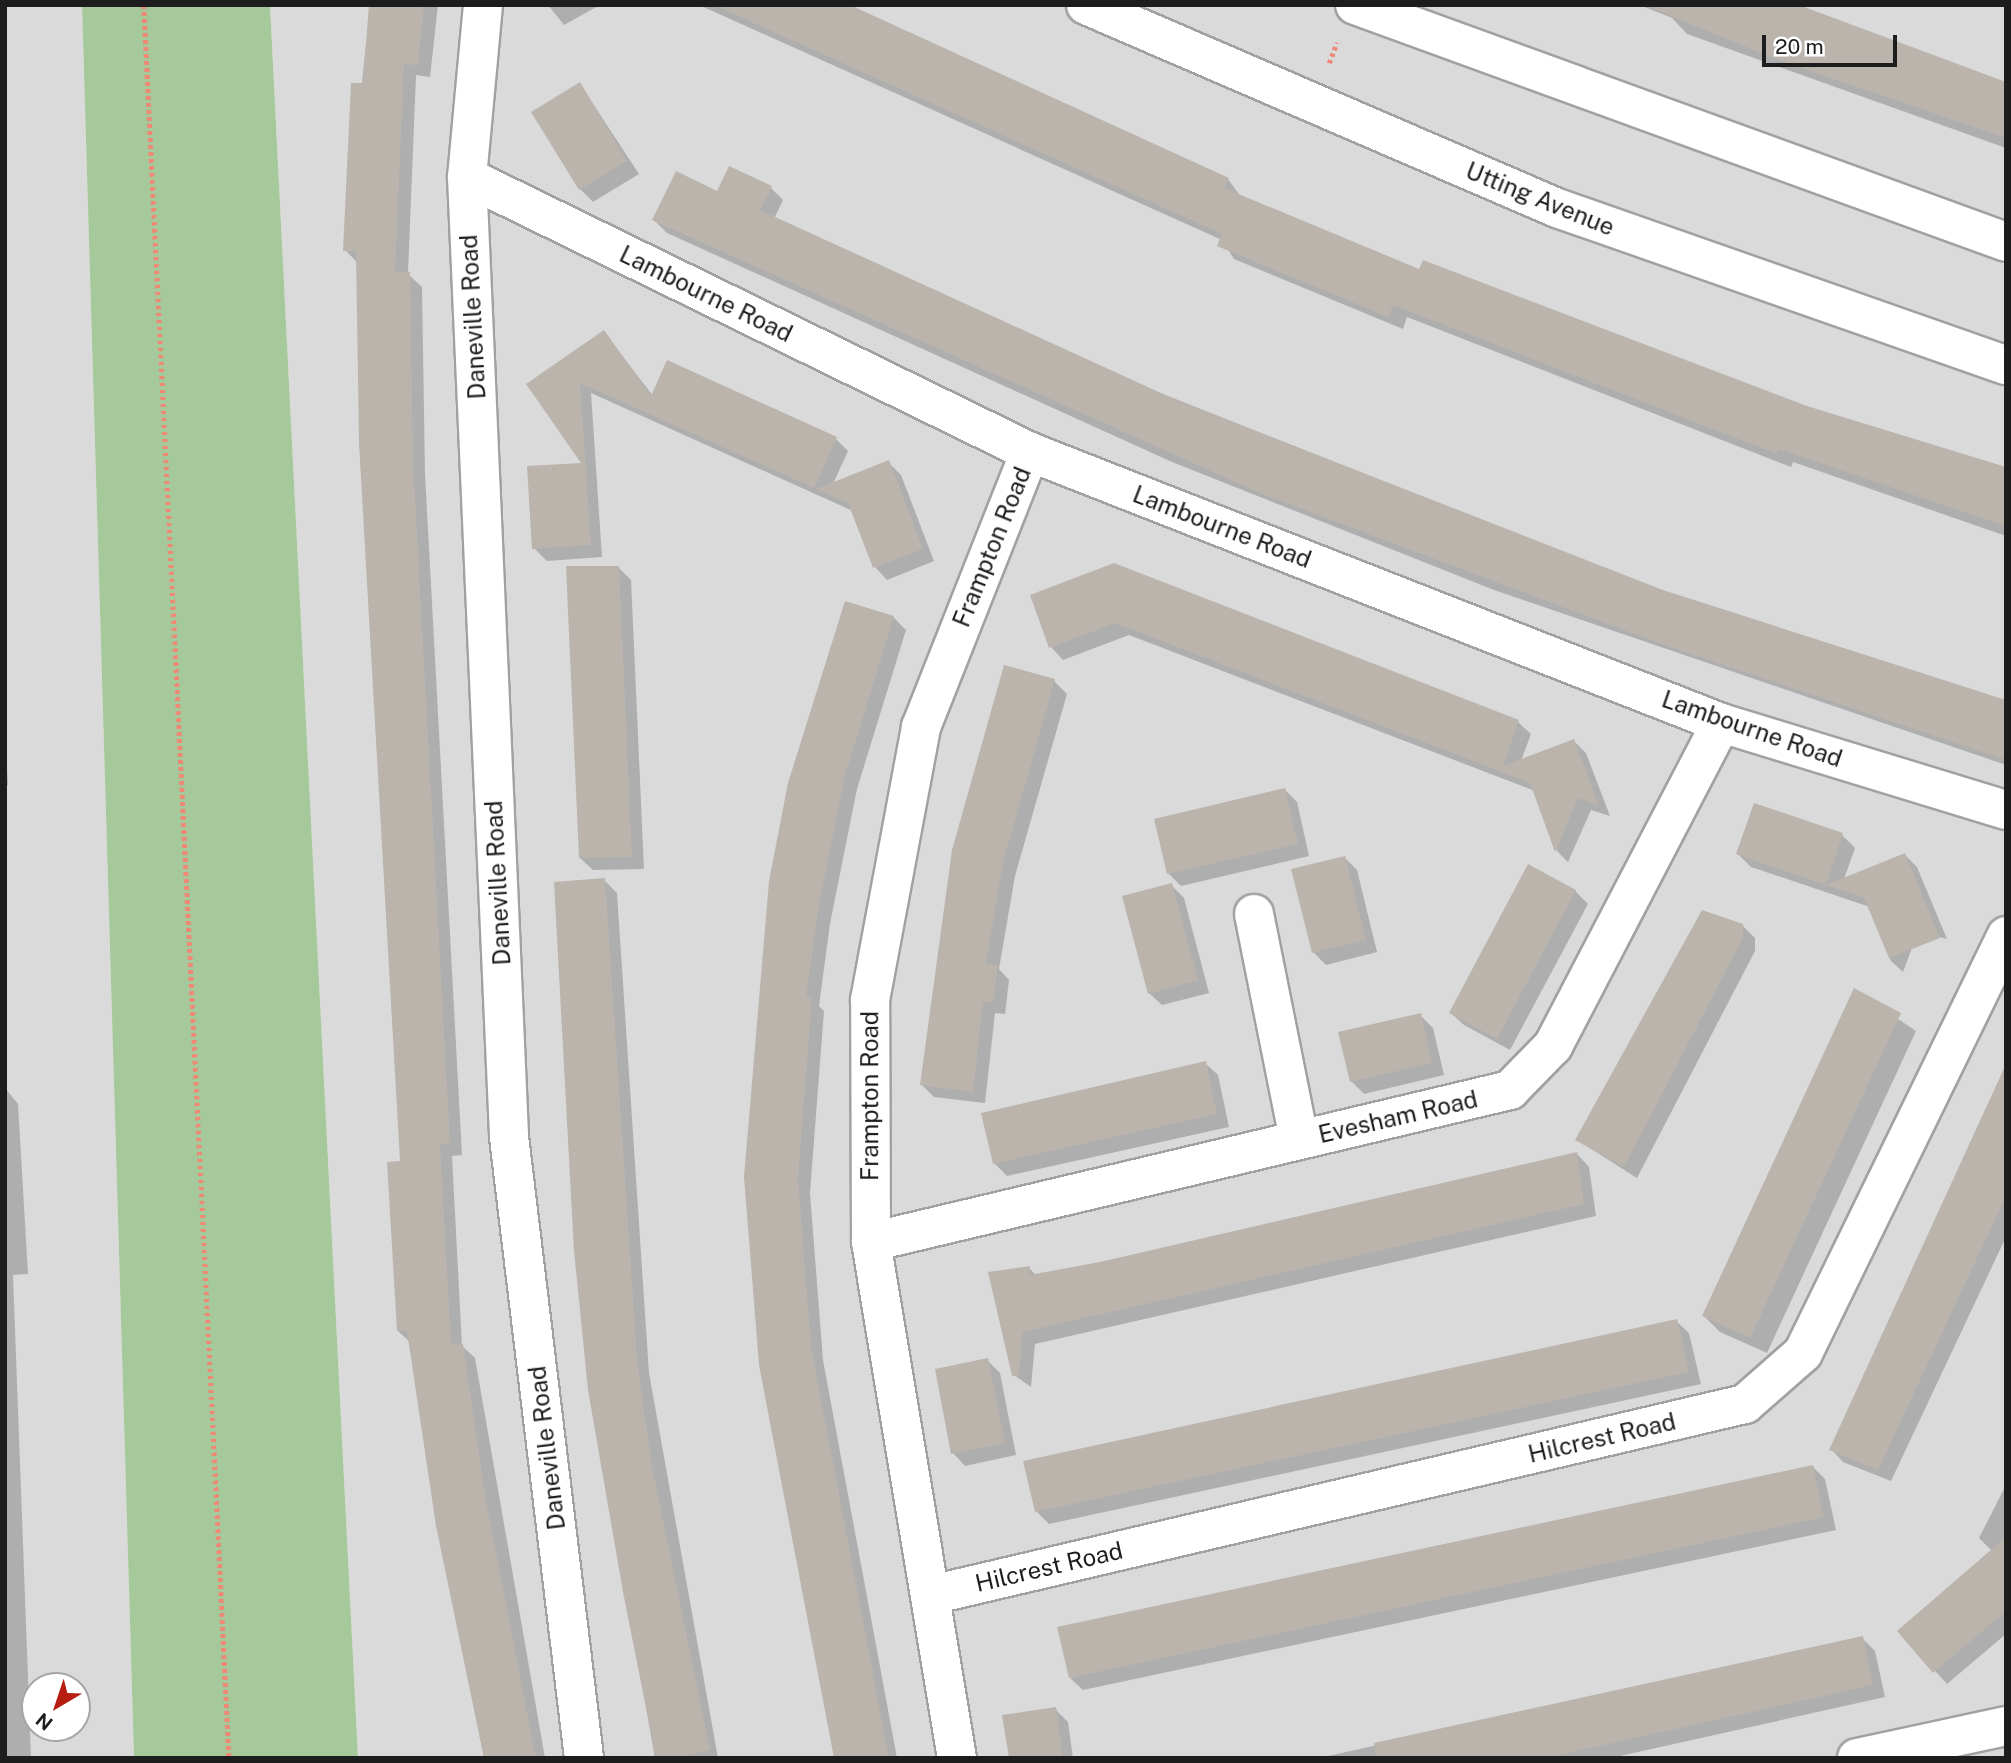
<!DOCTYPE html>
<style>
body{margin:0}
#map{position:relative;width:2011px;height:1763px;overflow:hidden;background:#edebe3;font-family:"Public Sans",sans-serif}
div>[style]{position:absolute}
.residential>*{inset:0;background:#dbdada}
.forest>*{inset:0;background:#a6c99c}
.shadow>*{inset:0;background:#0003}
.building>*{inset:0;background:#bab4ad}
.path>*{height:4.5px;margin-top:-2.25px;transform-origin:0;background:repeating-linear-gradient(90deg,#ed8975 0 3.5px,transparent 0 7px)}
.roads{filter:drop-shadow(2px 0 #a1a1a1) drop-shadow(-2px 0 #a1a1a1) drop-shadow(0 2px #a1a1a1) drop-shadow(0 -2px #a1a1a1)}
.minor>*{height:38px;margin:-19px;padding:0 19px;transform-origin:19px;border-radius:19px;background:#fff}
span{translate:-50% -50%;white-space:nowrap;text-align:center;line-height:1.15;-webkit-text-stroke:5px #fff;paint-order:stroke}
.street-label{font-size:24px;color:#1d1d1d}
.frame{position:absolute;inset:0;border:7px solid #1d1d1d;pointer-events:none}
.north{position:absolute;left:21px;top:1672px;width:70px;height:70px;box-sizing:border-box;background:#fff;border:2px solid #a5a5a5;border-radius:50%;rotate:219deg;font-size:19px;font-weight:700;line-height:28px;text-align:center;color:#1d1d1d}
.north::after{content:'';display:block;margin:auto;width:24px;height:32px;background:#b81d11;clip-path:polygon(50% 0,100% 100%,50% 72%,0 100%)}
.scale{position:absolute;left:1762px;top:35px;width:135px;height:32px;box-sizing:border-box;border:4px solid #1d1d1d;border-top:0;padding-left:9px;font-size:21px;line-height:24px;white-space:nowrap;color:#1d1d1d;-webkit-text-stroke:5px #fff;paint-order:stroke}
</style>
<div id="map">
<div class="residential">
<div style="clip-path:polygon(evenodd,5px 5px,82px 5px,134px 1758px,5px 1758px,5px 5px,35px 1686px,77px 1686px,77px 1728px,35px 1728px,35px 1686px)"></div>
<div style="clip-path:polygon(270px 5px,2006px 5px,2006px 1758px,358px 1758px)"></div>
</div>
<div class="forest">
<div style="clip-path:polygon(82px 5px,270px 5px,358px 1758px,134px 1758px)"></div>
</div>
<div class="shadow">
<div style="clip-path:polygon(370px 5px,438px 5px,430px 77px,416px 75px,408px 274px,422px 287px,425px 474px,462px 1155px,452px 1156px,462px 1346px,475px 1358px,545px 1758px,484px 1758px,438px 1526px,411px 1343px,398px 1331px,401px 1163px,358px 263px,345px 250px)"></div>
<div style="clip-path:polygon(548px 5px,600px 5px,564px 25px)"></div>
<div style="clip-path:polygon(699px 5px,843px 5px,1228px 179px,1241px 197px,1420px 271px,1806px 408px,2006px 468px,2006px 536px,1793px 462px,1791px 467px,1407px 317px,1403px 329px,1234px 259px,1222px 240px)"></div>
<div style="clip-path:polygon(1640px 5px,1788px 5px,2006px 84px,2006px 148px,1687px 34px,1672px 18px)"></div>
<div style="clip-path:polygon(580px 84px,639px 174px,593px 202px,580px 189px)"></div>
<div style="clip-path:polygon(771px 188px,783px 200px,774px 219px,1115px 375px,1662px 592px,2006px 702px,2006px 765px,1494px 590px,1172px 462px,667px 233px,654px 220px,718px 193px)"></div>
<div style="clip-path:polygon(604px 332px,653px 396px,836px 439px,848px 451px,833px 484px,888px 462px,901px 475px,934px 561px,887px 580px,875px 567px,853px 511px,591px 393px,602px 557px,547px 561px,534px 548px,584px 464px,529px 385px)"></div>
<div style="clip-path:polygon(619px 568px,631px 580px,644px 869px,593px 870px,580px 858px)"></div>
<div style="clip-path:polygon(1032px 596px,1518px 722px,1531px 734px,1521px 761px,1574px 741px,1586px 753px,1610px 816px,1591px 810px,1568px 862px,1557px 851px,1535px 791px,1129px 635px,1063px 660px,1051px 647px)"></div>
<div style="clip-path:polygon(847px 604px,893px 617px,906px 630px,857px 789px,830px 924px,819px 1006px,824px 1011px,810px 1193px,823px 1360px,897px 1758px,836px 1758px,761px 1365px)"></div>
<div style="clip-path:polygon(1054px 681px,1067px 694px,1015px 876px,999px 969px,1009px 980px,1005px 1014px,995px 1013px,985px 1103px,934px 1097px,922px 1085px)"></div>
<div style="clip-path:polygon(5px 731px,8px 785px,5px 785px)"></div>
<div style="clip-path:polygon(1284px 789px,1297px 802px,1309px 856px,1181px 886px,1168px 873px)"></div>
<div style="clip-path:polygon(1755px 805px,1842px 835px,1855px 848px,1844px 879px,1905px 855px,1917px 867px,1947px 939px,1918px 932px,1903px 972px,1891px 961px,1870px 907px,1751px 867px,1738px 854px)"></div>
<div style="clip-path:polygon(1345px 858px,1357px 870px,1377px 952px,1326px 965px,1313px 952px)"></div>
<div style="clip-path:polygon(604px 880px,617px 893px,649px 1373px,718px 1758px,655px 1758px,596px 1426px)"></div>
<div style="clip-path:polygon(1171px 885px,1184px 898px,1209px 993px,1162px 1005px,1149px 993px)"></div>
<div style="clip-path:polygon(1575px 891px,1588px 904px,1510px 1050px,1464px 1025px,1451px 1013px)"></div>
<div style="clip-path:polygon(1703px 911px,1742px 925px,1755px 938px,1755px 951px,1637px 1178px,1577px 1140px)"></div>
<div style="clip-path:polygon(1855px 990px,1916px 1031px,1767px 1353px,1720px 1332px,1704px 1316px)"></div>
<div style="clip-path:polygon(1420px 1015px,1433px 1028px,1444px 1075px,1364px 1094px,1351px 1081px)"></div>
<div style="clip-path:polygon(1205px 1063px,1218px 1075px,1229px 1127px,1007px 1176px,994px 1163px)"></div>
<div style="clip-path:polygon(2006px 1074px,2006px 1237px,1891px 1481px,1843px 1462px,1831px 1449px)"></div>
<div style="clip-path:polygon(5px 1088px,18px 1104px,28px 1274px,13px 1275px,31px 1758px,5px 1758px)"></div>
<div style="clip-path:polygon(1577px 1154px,1589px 1167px,1596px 1216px,1035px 1344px,1031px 1387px,1014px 1375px,1029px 1268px,1036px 1275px,1100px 1264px)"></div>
<div style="clip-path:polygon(1676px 1321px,1689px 1333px,1701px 1384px,1049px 1524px,1036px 1511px)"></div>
<div style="clip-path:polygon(987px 1360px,1000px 1373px,1016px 1455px,965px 1466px,953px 1453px)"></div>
<div style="clip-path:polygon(1812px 1466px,1825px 1479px,1836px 1530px,1083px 1690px,1070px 1678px)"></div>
<div style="clip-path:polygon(2006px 1485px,2006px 1634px,1947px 1684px,1900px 1632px,1992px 1551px,1979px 1538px)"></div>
<div style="clip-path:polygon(1862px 1638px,1875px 1651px,1885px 1697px,1611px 1758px,1319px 1758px)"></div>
<div style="clip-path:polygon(1055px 1709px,1068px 1722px,1073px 1758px,1010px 1758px)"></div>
</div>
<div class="building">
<div style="clip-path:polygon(369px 5px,424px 5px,418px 65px,404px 64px,395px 272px,410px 272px,413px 460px,450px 1143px,440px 1144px,451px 1345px,463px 1344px,486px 1501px,536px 1758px,484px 1758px,436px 1526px,407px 1331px,397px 1331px,387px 1162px,400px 1161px,359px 443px,356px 251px,343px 251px,351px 83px,363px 83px)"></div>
<div style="clip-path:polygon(714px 5px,850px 5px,1229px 178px,1224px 188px,1419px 269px,1423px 260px,1807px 406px,2006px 467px,2006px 526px,1778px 449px,1777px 454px,1393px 305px,1388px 317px,1217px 246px,1222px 234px)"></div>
<div style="clip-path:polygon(1644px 5px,1799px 5px,2006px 82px,2006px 138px,1773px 58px)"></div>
<div style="clip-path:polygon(580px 82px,627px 161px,579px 190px,531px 112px)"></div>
<div style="clip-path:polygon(729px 166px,772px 186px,760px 210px,1174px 399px,1663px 590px,2006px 700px,2006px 760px,1664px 645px,1262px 494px,652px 220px,676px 171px,717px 191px)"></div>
<div style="clip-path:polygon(604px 330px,651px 396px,667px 360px,837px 437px,814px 488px,580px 383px,591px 545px,532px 549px,527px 466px,581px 463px,526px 384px)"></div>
<div style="clip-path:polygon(889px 460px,923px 549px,873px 568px,848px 503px,816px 489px)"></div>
<div style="clip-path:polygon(1114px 563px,1519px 720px,1503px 766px,1574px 739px,1599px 806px,1578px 798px,1555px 852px,1530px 783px,1115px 623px,1049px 648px,1030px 595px)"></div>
<div style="clip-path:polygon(566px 566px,619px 566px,632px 857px,579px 858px)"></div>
<div style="clip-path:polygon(845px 601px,894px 616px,845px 776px,818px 911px,806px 997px,812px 997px,798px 1179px,811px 1346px,889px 1758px,834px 1758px,759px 1365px,744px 1177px,769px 881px,788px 783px)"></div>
<div style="clip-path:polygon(1004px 665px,1055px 679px,1003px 863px,986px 964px,998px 965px,993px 1002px,983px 1002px,973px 1092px,920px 1085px,952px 850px)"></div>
<div style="clip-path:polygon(1285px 788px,1298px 844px,1167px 874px,1154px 819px)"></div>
<div style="clip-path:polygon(1754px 803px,1843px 833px,1826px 885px,1905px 853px,1940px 938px,1889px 958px,1864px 898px,1736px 854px)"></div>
<div style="clip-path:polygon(1345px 856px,1366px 940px,1312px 953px,1291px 869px)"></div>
<div style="clip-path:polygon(1528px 864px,1576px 890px,1497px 1039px,1449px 1013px)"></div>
<div style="clip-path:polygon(605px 878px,637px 1359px,651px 1461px,710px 1750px,672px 1758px,656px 1758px,623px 1592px,588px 1390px,574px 1251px,554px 882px)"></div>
<div style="clip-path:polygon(1172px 883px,1198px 980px,1148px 994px,1122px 896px)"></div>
<div style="clip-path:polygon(1702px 910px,1743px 924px,1743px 938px,1624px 1167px,1575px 1140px)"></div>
<div style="clip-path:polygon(1854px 988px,1901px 1013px,1750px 1338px,1702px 1316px)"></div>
<div style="clip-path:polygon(1421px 1013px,1432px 1063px,1350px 1082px,1338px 1032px)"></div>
<div style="clip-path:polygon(1206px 1061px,1217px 1114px,993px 1164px,981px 1113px)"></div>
<div style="clip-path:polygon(2006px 1064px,2006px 1196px,1878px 1470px,1829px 1450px)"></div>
<div style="clip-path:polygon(1577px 1152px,1584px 1204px,1023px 1332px,1019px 1375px,1012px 1376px,988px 1272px,1030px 1266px,1029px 1275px,1100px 1262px)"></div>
<div style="clip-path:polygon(1677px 1319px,1689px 1372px,1035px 1512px,1023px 1461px)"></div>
<div style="clip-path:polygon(988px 1358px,1005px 1443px,951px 1454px,935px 1369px)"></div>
<div style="clip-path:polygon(1813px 1465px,1824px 1517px,1069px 1678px,1057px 1627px)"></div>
<div style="clip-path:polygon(2006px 1537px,2006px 1611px,1933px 1673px,1897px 1631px)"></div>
<div style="clip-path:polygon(1863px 1636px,1873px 1685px,1545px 1758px,1376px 1758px,1374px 1743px)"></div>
<div style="clip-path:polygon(1056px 1707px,1063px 1758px,1009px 1758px,1002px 1715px)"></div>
</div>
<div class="path">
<div style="left:144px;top:5px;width:1755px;rotate:87.22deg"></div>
<div style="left:1329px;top:63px;width:22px;rotate:-69deg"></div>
</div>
<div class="roads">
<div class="minor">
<div style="left:483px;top:5px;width:173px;rotate:95.3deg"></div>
<div style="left:467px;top:177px;width:961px;rotate:87.49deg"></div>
<div style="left:509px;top:1137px;width:626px;rotate:83.11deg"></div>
<div style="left:1086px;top:5px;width:513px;rotate:23.32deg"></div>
<div style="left:1557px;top:208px;width:476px;rotate:19.3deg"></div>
<div style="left:1355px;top:5px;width:693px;rotate:20deg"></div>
<div style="left:467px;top:177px;width:627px;rotate:26.03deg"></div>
<div style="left:1030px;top:452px;width:742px;rotate:21.41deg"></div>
<div style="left:1721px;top:723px;width:298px;rotate:17deg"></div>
<div style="left:1254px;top:914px;width:230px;rotate:78.7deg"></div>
<div style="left:871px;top:1242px;width:657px;rotate:-13.38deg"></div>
<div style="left:1510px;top:1090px;width:62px;rotate:-45.7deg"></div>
<div style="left:1553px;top:1046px;width:364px;rotate:-62.5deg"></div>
<div style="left:931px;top:1595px;width:836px;rotate:-13.21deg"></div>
<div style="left:1745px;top:1404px;width:77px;rotate:-41.3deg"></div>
<div style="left:1803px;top:1353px;width:464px;rotate:-64deg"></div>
<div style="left:957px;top:1758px;width:523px;rotate:-99.46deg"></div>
<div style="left:871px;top:1242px;width:242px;rotate:-90.2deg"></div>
<div style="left:870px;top:1000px;width:278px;rotate:-79.4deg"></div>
<div style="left:921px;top:727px;width:296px;rotate:-68.4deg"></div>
<div style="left:1857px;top:1758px;width:152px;rotate:-12.1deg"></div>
</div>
</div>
<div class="street-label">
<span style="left:1540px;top:199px;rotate:22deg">Utting Avenue</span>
<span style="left:706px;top:294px;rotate:26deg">Lambourne Road</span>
<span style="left:473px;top:317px;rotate:-93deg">Daneville Road</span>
<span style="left:1222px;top:527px;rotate:21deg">Lambourne Road</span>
<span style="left:992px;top:547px;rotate:-68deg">Frampton Road</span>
<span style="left:1752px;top:729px;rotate:19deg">Lambourne Road</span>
<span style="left:498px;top:883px;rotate:-93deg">Daneville Road</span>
<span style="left:870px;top:1096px;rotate:-90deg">Frampton Road</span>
<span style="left:1398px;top:1117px;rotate:-13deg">Evesham Road</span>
<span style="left:1602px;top:1438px;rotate:-13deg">Hilcrest Road</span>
<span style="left:547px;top:1448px;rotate:-97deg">Daneville Road</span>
<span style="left:1049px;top:1567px;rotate:-13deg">Hilcrest Road</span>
</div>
<div class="frame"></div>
<div class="north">N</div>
<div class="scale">20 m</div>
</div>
